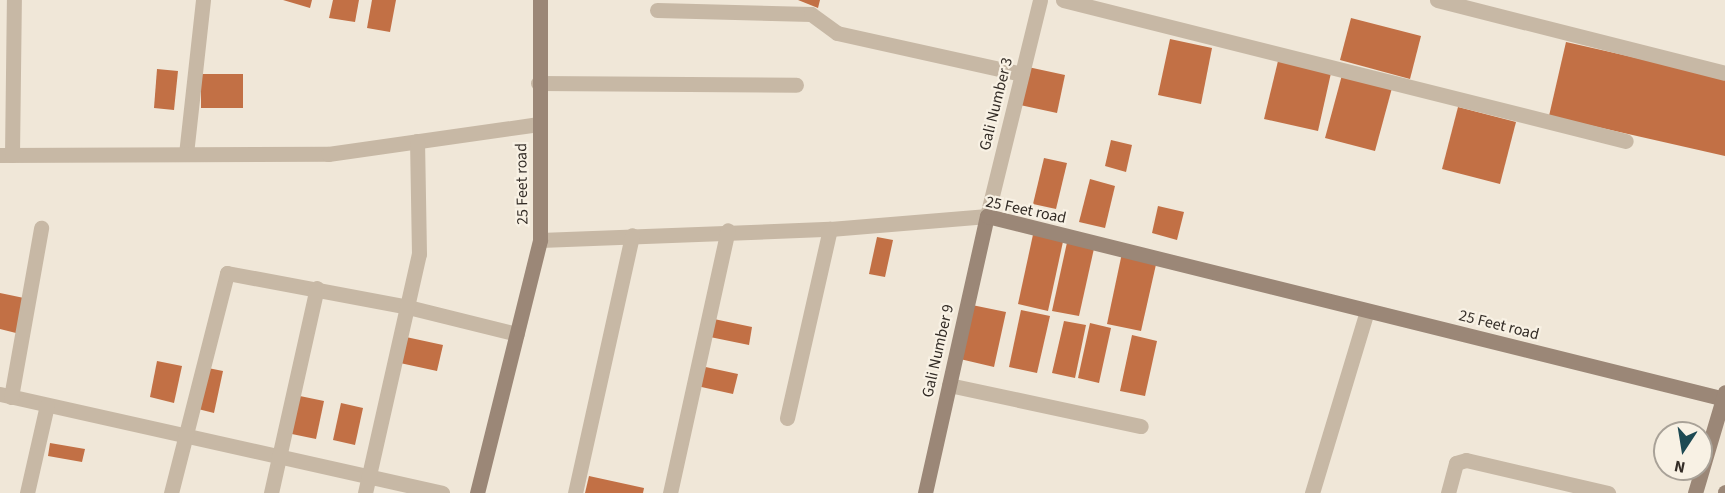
<!DOCTYPE html>
<style>
body{margin:0}
#map{position:relative;width:1725px;height:493px;overflow:hidden;background:#f0e7d8;font-family:"Source Sans 3",sans-serif}
div>[style]{position:absolute}
.building>*{inset:0;background:#c27045}
.lane>*{height:15px;margin:-7.5px;padding:0 7.5px;transform-origin:7.5px;border-radius:7.5px;background:#c7b8a5}
.street>*{height:15px;margin:-7.5px;padding:0 7.5px;transform-origin:7.5px;border-radius:7.5px;background:#c7b8a5}
.secondary>*{height:15px;margin:-7.5px;padding:0 7.5px;transform-origin:7.5px;border-radius:7.5px;background:#9b8777}
span{translate:-50% -50%;white-space:nowrap;text-align:center;line-height:1.15;-webkit-text-stroke:4.5px #f8f1e4;paint-order:stroke}
.street-label{font-size:16px;color:#332c26}
.north{position:absolute;left:1653px;top:421px;width:60px;height:60px;box-sizing:border-box;background:#f8f1e4;border:2px solid #a9a298;border-radius:50%;rotate:192deg;font-size:16px;font-weight:700;line-height:24px;text-align:center;color:#332c26}
.north::after{content:'';display:block;margin:auto;width:21px;height:27px;background:#1d4a53;clip-path:polygon(50% 0,100% 100%,50% 72%,0 100%)}
</style>
<div id="map">
<div class="building">
<div style="clip-path:polygon(283px 0,312px 0,310px 8px)"></div>
<div style="clip-path:polygon(333px 0,359px 0,355px 22px,329px 18px)"></div>
<div style="clip-path:polygon(372px 0,396px 0,390px 32px,367px 28px)"></div>
<div style="clip-path:polygon(798px 0,820px 0,818px 8px)"></div>
<div style="clip-path:polygon(1351px 18px,1421px 36px,1410px 79px,1340px 60px)"></div>
<div style="clip-path:polygon(1170px 39px,1212px 48px,1201px 104px,1158px 95px)"></div>
<div style="clip-path:polygon(1566px 42px,1725px 78px,1725px 156px,1549px 116px)"></div>
<div style="clip-path:polygon(1278px 61px,1331px 73px,1318px 131px,1264px 119px)"></div>
<div style="clip-path:polygon(1028px 67px,1065px 75px,1057px 113px,1020px 105px)"></div>
<div style="clip-path:polygon(157px 69px,178px 71px,174px 110px,154px 108px)"></div>
<div style="clip-path:polygon(201px 74px,243px 74px,243px 108px,201px 108px)"></div>
<div style="clip-path:polygon(1342px 75px,1392px 88px,1375px 151px,1325px 138px)"></div>
<div style="clip-path:polygon(1458px 107px,1516px 122px,1500px 184px,1442px 169px)"></div>
<div style="clip-path:polygon(1111px 140px,1132px 145px,1126px 172px,1105px 166px)"></div>
<div style="clip-path:polygon(1044px 158px,1067px 163px,1056px 209px,1033px 204px)"></div>
<div style="clip-path:polygon(1090px 179px,1115px 186px,1105px 228px,1079px 222px)"></div>
<div style="clip-path:polygon(1158px 206px,1184px 212px,1177px 240px,1152px 233px)"></div>
<div style="clip-path:polygon(1034px 230px,1064px 237px,1048px 311px,1018px 304px)"></div>
<div style="clip-path:polygon(877px 237px,893px 240px,885px 277px,869px 274px)"></div>
<div style="clip-path:polygon(1068px 238px,1095px 244px,1079px 316px,1052px 311px)"></div>
<div style="clip-path:polygon(1122px 253px,1157px 260px,1141px 331px,1107px 324px)"></div>
<div style="clip-path:polygon(0 293px,24px 298px,16px 333px,0 329px)"></div>
<div style="clip-path:polygon(972px 305px,1006px 312px,994px 367px,960px 359px)"></div>
<div style="clip-path:polygon(1021px 310px,1050px 316px,1037px 373px,1009px 367px)"></div>
<div style="clip-path:polygon(714px 319px,752px 327px,749px 345px,710px 337px)"></div>
<div style="clip-path:polygon(1064px 321px,1086px 325px,1075px 378px,1052px 373px)"></div>
<div style="clip-path:polygon(1090px 323px,1111px 328px,1099px 383px,1078px 378px)"></div>
<div style="clip-path:polygon(1132px 335px,1157px 341px,1145px 396px,1120px 391px)"></div>
<div style="clip-path:polygon(406px 337px,443px 345px,437px 371px,400px 363px)"></div>
<div style="clip-path:polygon(157px 361px,182px 366px,174px 403px,150px 397px)"></div>
<div style="clip-path:polygon(701px 366px,738px 374px,733px 394px,697px 386px)"></div>
<div style="clip-path:polygon(203px 367px,223px 371px,214px 413px,194px 408px)"></div>
<div style="clip-path:polygon(295px 395px,324px 401px,316px 439px,287px 433px)"></div>
<div style="clip-path:polygon(341px 403px,363px 408px,355px 445px,333px 440px)"></div>
<div style="clip-path:polygon(50px 443px,85px 449px,82px 462px,48px 456px)"></div>
<div style="clip-path:polygon(589px 476px,644px 488px,643px 493px,585px 493px)"></div>
</div>
<div class="lane">
<div style="left:1437px;top:0;width:297px;rotate:14.2deg"></div>
</div>
<div class="street">
<div style="left:1063px;top:0;width:580px;rotate:14.06deg"></div>
<div style="left:657px;top:10px;width:154px;rotate:1.5deg"></div>
<div style="left:811px;top:14px;width:32px;rotate:36deg"></div>
<div style="left:837px;top:33px;width:189px;rotate:12.5deg"></div>
<div style="left:538px;top:83px;width:258px;rotate:0.4deg"></div>
<div style="left:186px;top:154px;width:155px;rotate:-83.7deg"></div>
<div style="left:0;top:155px;width:328px;rotate:-0.2deg"></div>
<div style="left:328px;top:154px;width:213px;rotate:-8.1deg"></div>
<div style="left:12px;top:155px;width:155px;rotate:-89.3deg"></div>
<div style="left:540px;top:240px;width:290px;rotate:-2.2deg"></div>
<div style="left:830px;top:229px;width:158px;rotate:-4.7deg"></div>
<div style="left:987px;top:216px;width:222px;rotate:-76.2deg"></div>
<div style="left:949px;top:385px;width:196px;rotate:12.1deg"></div>
<div style="left:0;top:394px;width:453px;rotate:12.6deg"></div>
<div style="left:11px;top:397px;width:172px;rotate:-79.9deg"></div>
<div style="left:787px;top:418px;width:194px;rotate:-77.2deg"></div>
<div style="left:27px;top:493px;width:90px;rotate:-77.2deg"></div>
<div style="left:171px;top:493px;width:227px;rotate:-75.7deg"></div>
<div style="left:227px;top:273px;width:184px;rotate:10.6deg"></div>
<div style="left:408px;top:307px;width:112px;rotate:13.9deg"></div>
<div style="left:271px;top:493px;width:210px;rotate:-77.4deg"></div>
<div style="left:365px;top:493px;width:245px;rotate:-77.3deg"></div>
<div style="left:419px;top:254px;width:113px;rotate:-91deg"></div>
<div style="left:575px;top:493px;width:264px;rotate:-77.5deg"></div>
<div style="left:670px;top:493px;width:269px;rotate:-77.6deg"></div>
<div style="left:1312px;top:493px;width:190px;rotate:-73.2deg"></div>
<div style="left:1448px;top:493px;width:31px;rotate:-75deg"></div>
<div style="left:1456px;top:463px;width:10px;rotate:-17deg"></div>
<div style="left:1466px;top:460px;width:146px;rotate:13.1deg"></div>
</div>
<div class="secondary">
<div style="left:477px;top:493px;width:261px;rotate:-76deg"></div>
<div style="left:540px;top:240px;width:240px;rotate:-90deg"></div>
<div style="left:925px;top:493px;width:284px;rotate:-77.4deg"></div>
<div style="left:987px;top:216px;width:760px;rotate:13.93deg"></div>
<div style="left:1695px;top:493px;width:105px;rotate:-73.5deg"></div>
<div style="left:1725px;top:493px;width:1px;rotate:-90deg"></div>
</div>
<div class="street-label">
<span style="left:996px;top:104px;rotate:-76deg">Gali Number 3</span>
<span style="left:522px;top:184px;rotate:-91deg">25 Feet road</span>
<span style="left:1026px;top:210px;rotate:12deg">25 Feet road</span>
<span style="left:1499px;top:325px;rotate:14deg">25 Feet road</span>
<span style="left:938px;top:351px;rotate:-77deg">Gali Number 9</span>
</div>
<div class="north">N</div>
</div>
